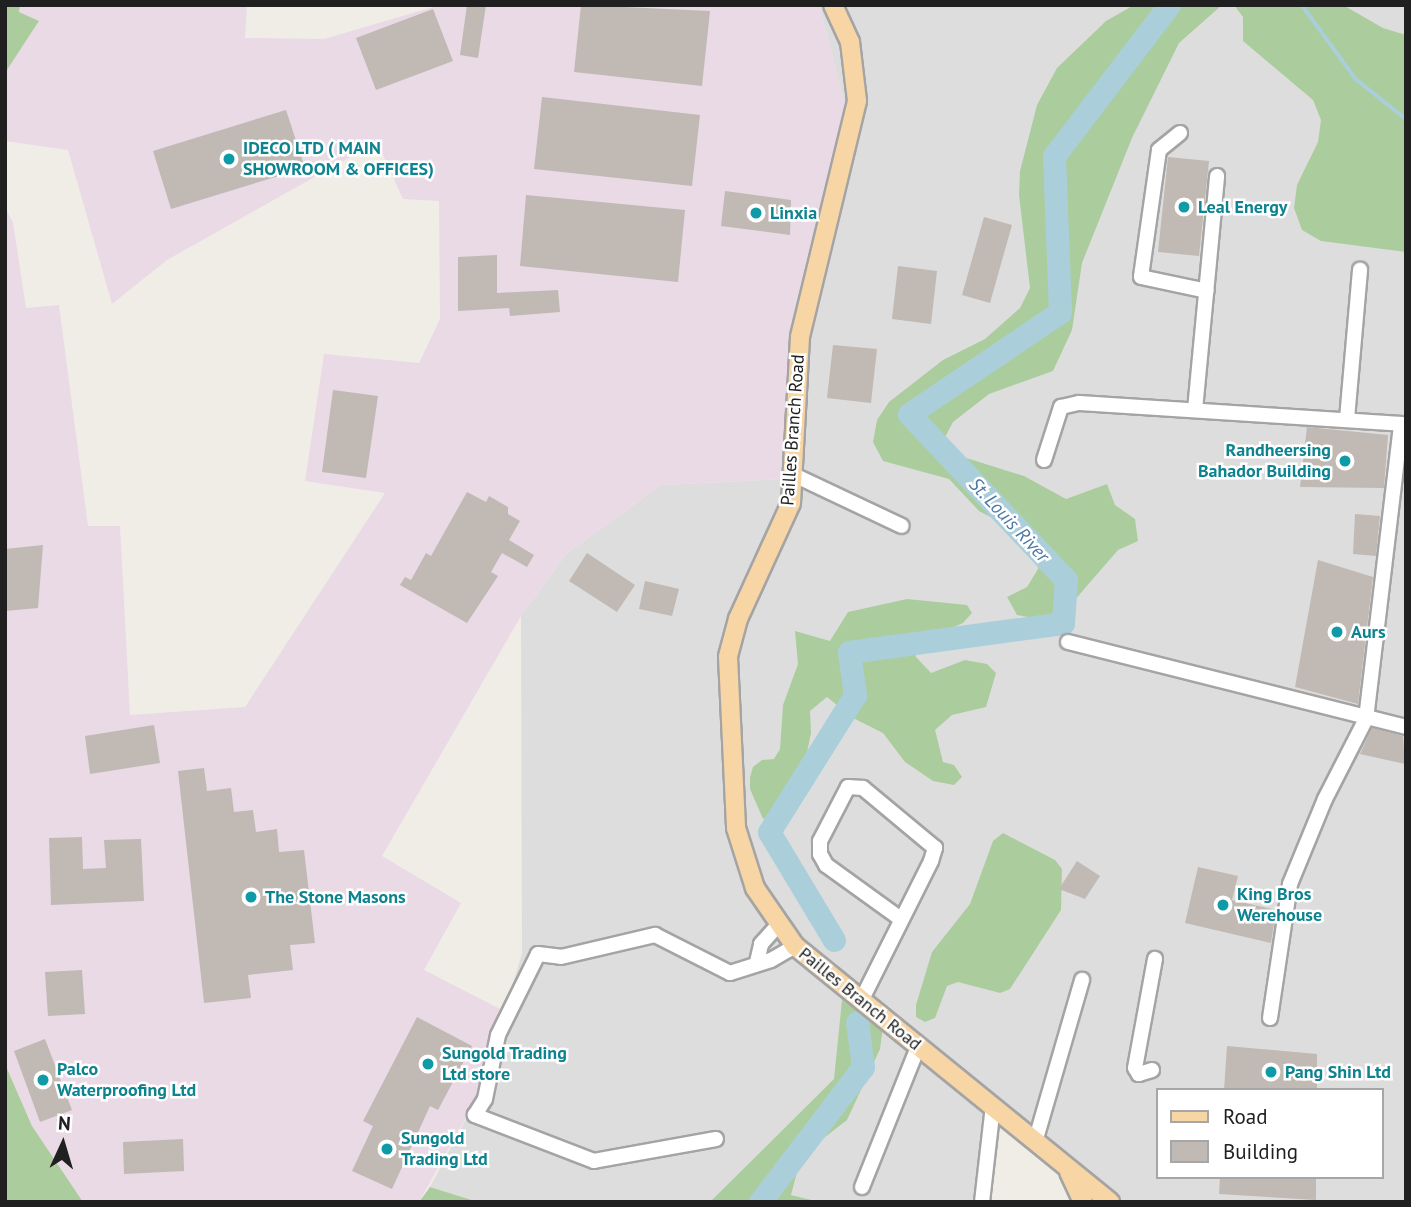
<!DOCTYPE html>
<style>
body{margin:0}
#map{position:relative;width:1411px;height:1207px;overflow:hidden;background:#f0ede7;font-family:"PT Sans",sans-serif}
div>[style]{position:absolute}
.residential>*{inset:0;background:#dedddd}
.industrial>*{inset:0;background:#e9dae6}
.forest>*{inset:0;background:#abcd9e}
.stream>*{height:3.5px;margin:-1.75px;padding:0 1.75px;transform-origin:1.75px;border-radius:1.75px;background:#aacfdb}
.river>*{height:23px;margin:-11.5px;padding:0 11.5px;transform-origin:11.5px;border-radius:11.5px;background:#aacfdb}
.building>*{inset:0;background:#c1b9b4}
.roads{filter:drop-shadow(2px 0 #a4a4a4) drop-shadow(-2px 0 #a4a4a4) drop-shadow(0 2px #a4a4a4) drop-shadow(0 -2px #a4a4a4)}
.minor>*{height:14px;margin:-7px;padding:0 7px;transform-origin:7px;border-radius:7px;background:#fff}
.major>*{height:18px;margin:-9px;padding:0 9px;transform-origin:9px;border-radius:9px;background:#f7d5a5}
.dots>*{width:19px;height:19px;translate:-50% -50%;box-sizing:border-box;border:4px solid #fff;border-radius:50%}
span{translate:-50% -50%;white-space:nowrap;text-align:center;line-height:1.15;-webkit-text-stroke:5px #fff;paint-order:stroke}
.culture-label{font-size:18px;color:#0d838f;font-weight:700}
.left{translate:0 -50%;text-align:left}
.right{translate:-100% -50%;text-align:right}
.street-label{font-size:18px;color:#202020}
.water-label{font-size:19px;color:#4e78a4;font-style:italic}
.frame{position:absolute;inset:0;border:7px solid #202020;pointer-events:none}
.legend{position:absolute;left:1156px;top:1088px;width:228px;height:91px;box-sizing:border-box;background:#fff;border:2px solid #a6a6a6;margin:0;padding:9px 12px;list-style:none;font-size:21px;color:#202020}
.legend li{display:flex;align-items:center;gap:14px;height:35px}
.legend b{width:35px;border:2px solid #a6a6a6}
.north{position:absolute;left:28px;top:1109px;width:70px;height:70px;-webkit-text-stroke:5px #fff;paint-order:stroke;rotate:4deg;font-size:19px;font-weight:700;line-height:28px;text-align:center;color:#202020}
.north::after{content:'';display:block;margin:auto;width:24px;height:32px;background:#202020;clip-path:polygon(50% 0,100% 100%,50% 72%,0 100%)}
</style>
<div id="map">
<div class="residential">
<div style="clip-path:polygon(evenodd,819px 5px,1406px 5px,1406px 1202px,1112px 1202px,1001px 1123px,991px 1202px,820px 1202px,747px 1184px,728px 1202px,478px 1202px,430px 1187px,478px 1096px,522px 954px,521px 616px,566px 554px,661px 485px,782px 479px,792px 317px,846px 109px,819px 5px,1157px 1090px,1381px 1090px,1381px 1177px,1157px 1177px,1157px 1090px)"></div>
</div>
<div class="industrial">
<div style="clip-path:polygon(20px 5px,247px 5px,245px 38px,324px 39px,440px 5px,819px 5px,846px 109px,792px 317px,782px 479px,661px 485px,566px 554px,521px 616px,382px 856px,461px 903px,424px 970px,504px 1011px,478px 1096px,419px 1202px,83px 1202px,32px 1126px,5px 1064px,5px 208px,13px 222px,26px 308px,59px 305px,88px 526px,120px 526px,130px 715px,245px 707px,385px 493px,305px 481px,324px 354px,419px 363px,440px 319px,439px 201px,403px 199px,377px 142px,167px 260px,112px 304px,68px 150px,5px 141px,5px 73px,39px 21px,19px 12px)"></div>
</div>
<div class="forest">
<div style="clip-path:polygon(5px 5px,20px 5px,19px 12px,39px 21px,5px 73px)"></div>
<div style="clip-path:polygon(1134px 5px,1222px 5px,1179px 43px,1132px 138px,1082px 263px,1072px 330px,1053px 371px,989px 394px,953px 422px,943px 441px,960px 456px,1024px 476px,1066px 499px,1107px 484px,1115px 505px,1135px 519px,1138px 541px,1118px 550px,1060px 617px,1038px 619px,1017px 615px,1007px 597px,1027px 587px,1038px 569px,1035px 547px,1019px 532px,979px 511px,949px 479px,883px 461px,873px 442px,877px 420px,889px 402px,943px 360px,985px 339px,1020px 308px,1030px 288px,1019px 195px,1020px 171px,1037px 105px,1057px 68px,1106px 21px)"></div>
<div style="clip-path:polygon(1234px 5px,1343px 5px,1383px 28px,1406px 35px,1406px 252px,1321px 241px,1302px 230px,1294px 208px,1297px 185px,1318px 142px,1321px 120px,1313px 100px,1243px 41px,1243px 17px)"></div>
<div style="clip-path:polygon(907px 599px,967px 605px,972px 613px,963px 623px,913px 645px,916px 657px,931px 673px,965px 660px,987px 664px,996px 673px,986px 707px,952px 715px,935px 730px,943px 762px,954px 765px,962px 777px,954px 785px,933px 781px,905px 762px,883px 733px,853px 718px,827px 697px,810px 711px,811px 733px,795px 811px,763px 819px,750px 789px,750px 777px,753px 767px,762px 760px,774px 759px,780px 749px,783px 705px,798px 664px,795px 631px,830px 641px,848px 612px)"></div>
<div style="clip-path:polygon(1003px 833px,1055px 860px,1062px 869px,1061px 910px,1010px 989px,1000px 993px,958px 982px,947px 986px,935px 1018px,925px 1022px,916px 1017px,916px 1005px,932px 952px,970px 904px,993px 841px)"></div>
<div style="clip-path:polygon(842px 1000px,883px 1027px,880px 1049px,847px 1120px,812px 1147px,799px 1164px,791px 1195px,820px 1202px,710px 1202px,834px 1079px)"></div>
<div style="clip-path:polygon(5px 1064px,32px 1126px,83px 1202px,5px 1202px)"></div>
<div style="clip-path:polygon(430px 1187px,478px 1202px,419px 1202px)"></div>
</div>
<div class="stream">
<div style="left:1302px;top:5px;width:92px;rotate:53.9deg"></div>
<div style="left:1356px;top:79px;width:64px;rotate:38.7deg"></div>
</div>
<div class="river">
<div style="left:834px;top:940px;width:126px;rotate:-121deg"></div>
<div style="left:769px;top:832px;width:162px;rotate:-57.9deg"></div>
<div style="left:855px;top:695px;width:43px;rotate:-97.9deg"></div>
<div style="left:849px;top:652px;width:216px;rotate:-7.7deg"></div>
<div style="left:1063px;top:623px;width:43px;rotate:-86deg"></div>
<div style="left:1066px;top:580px;width:228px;rotate:-133.4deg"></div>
<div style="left:909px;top:414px;width:182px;rotate:-34deg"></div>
<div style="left:1060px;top:312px;width:156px;rotate:-92.2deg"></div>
<div style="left:1054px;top:156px;width:190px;rotate:-52.7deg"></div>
<div style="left:760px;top:1202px;width:170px;rotate:-52.7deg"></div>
<div style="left:863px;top:1067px;width:45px;rotate:-97.6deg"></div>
</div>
<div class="building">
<div style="clip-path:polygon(467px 5px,486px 5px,478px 58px,460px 55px)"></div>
<div style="clip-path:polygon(581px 5px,710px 11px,702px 86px,574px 72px)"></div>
<div style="clip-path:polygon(433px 9px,453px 61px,376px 90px,356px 38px)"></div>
<div style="clip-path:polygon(542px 97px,700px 115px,692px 186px,534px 169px)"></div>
<div style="clip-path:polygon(286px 110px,305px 168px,171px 209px,153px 151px)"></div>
<div style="clip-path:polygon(1168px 157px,1209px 161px,1199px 256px,1158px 252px)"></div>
<div style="clip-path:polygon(725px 191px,791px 200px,790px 235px,721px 226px)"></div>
<div style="clip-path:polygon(526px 195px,685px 210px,678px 282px,520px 266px)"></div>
<div style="clip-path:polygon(984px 217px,1012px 225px,990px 303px,962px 295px)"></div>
<div style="clip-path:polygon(497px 255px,497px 293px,558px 290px,560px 312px,510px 316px,509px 308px,458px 311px,458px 257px)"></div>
<div style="clip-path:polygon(898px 266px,937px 271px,931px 324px,892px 319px)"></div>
<div style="clip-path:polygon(833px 345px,877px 349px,871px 403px,827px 398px)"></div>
<div style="clip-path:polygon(333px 390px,378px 396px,366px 478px,322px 472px)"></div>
<div style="clip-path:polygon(1307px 427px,1388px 435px,1384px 488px,1300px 487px)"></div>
<div style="clip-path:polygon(467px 492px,486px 502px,489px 496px,508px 507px,508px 514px,520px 521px,509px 540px,534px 555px,527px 567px,502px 553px,491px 572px,498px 576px,467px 623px,400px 585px,405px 577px,411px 580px,426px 553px,431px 556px)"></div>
<div style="clip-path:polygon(1355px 514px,1380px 516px,1376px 556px,1353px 554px)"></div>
<div style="clip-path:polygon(43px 545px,38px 608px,5px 611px,5px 549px)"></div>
<div style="clip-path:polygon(587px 553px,635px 585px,617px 612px,569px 581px)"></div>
<div style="clip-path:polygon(1318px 560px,1373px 577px,1358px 704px,1295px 687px)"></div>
<div style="clip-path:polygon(645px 581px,679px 589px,672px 616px,639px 609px)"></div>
<div style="clip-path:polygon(154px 725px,160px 763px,90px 774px,85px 736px)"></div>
<div style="clip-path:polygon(1372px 728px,1403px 736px,1405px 764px,1360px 754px)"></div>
<div style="clip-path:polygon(204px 768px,207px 791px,231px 788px,234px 812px,253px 810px,256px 832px,277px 829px,279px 852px,304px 850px,315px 943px,290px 945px,293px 970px,248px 975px,251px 998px,204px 1003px,178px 771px)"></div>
<div style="clip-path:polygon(82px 837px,83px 869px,106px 868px,104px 840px,141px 839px,144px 901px,51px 905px,49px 838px)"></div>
<div style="clip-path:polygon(1077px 861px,1100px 876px,1085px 899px,1059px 889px)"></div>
<div style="clip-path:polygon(1198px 867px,1238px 876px,1232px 900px,1276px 910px,1271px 943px,1185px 923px)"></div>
<div style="clip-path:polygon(82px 970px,85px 1014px,48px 1016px,45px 972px)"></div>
<div style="clip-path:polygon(417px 1017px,472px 1046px,438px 1110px,430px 1106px,392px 1189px,352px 1171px,373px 1126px,363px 1121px)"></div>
<div style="clip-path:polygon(45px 1039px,72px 1110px,40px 1122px,14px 1051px)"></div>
<div style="clip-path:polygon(1227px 1046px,1317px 1054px,1317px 1090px,1224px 1090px)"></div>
<div style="clip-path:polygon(183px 1139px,184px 1171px,124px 1174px,123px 1142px)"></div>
<div style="clip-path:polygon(1220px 1177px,1316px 1177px,1316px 1200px,1219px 1194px)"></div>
</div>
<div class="roads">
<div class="minor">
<div style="left:1180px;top:133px;width:27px;rotate:141deg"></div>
<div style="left:1159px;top:150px;width:128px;rotate:98.1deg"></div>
<div style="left:1141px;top:277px;width:67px;rotate:12deg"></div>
<div style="left:1195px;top:410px;width:235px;rotate:-84.6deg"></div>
<div style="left:1347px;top:419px;width:150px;rotate:-85deg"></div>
<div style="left:1044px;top:460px;width:56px;rotate:-72.2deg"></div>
<div style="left:1061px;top:407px;width:18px;rotate:-13deg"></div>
<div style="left:1079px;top:403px;width:328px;rotate:3.7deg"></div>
<div style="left:794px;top:475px;width:119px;rotate:25.3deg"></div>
<div style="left:1068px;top:642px;width:349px;rotate:14.1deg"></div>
<div style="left:757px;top:962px;width:18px;rotate:-77deg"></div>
<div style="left:761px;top:944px;width:24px;rotate:-48deg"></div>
<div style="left:861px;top:1001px;width:157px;rotate:-63.4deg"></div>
<div style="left:931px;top:861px;width:14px;rotate:-73deg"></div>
<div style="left:935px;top:848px;width:94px;rotate:-140.2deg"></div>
<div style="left:863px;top:788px;width:15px;rotate:-176deg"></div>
<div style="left:848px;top:787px;width:61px;rotate:117.4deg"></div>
<div style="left:820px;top:841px;width:13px;rotate:90deg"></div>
<div style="left:820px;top:854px;width:13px;rotate:61deg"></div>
<div style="left:826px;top:865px;width:92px;rotate:35.8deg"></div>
<div style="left:1270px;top:1018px;width:135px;rotate:-81.5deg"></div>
<div style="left:1290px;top:884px;width:92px;rotate:-67.6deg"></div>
<div style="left:1325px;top:799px;width:90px;rotate:-62.9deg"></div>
<div style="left:1366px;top:719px;width:297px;rotate:-83.2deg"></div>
<div style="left:1152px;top:1070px;width:14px;rotate:163deg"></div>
<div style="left:1139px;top:1074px;width:7px;rotate:-124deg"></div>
<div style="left:1135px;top:1068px;width:111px;rotate:-79.6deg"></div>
<div style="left:716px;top:1139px;width:124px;rotate:169.8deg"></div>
<div style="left:594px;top:1161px;width:128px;rotate:-158.9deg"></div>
<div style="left:475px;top:1115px;width:19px;rotate:-58deg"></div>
<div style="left:485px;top:1099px;width:65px;rotate:-78.5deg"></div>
<div style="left:498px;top:1035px;width:90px;rotate:-63.7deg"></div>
<div style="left:538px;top:954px;width:23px;rotate:7deg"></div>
<div style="left:561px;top:957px;width:97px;rotate:-13.2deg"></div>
<div style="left:655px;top:935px;width:84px;rotate:26.9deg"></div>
<div style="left:730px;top:973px;width:43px;rotate:-17.6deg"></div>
<div style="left:771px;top:960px;width:28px;rotate:-30deg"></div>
<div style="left:1035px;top:1142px;width:169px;rotate:-73.8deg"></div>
<div style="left:862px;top:1187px;width:151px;rotate:-68.2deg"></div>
<div style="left:982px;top:1202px;width:97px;rotate:-83.5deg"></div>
</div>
<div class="major">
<div style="left:833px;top:5px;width:41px;rotate:65.3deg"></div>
<div style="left:850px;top:42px;width:59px;rotate:83.2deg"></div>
<div style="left:857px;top:101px;width:243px;rotate:103.6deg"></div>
<div style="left:800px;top:337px;width:166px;rotate:93.1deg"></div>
<div style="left:791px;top:503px;width:128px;rotate:114.6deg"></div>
<div style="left:738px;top:619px;width:39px;rotate:105deg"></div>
<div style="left:728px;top:657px;width:171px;rotate:87.3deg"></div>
<div style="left:736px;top:828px;width:63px;rotate:72.4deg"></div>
<div style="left:755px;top:888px;width:70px;rotate:55.4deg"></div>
<div style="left:795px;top:946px;width:406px;rotate:39.1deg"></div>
<div style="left:1069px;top:1172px;width:33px;rotate:65deg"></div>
</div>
</div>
<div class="dots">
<div style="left:229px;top:159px;background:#0f9aa8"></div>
<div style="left:1184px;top:207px;background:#0f9aa8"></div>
<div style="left:756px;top:213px;background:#0f9aa8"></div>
<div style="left:1345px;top:461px;background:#0f9aa8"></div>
<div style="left:1337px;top:632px;background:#0f9aa8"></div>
<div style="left:251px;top:897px;background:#0f9aa8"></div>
<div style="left:1223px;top:905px;background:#0f9aa8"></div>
<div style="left:428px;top:1064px;background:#0f9aa8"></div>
<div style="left:1271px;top:1072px;background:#0f9aa8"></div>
<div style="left:43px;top:1080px;background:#0f9aa8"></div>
<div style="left:387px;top:1149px;background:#0f9aa8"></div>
</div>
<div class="culture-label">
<span class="left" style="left:243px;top:159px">IDECO LTD ( MAIN<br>SHOWROOM &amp; OFFICES)</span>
<span class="left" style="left:1198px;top:207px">Leal Energy</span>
<span class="left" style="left:770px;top:213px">Linxia</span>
<span class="right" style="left:1331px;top:461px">Randheersing<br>Bahador Building</span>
<span class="left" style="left:1351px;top:632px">Aurs</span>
<span class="left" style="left:1237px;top:905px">King Bros<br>Werehouse</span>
<span class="left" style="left:265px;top:897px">The Stone Masons</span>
<span class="left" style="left:442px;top:1064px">Sungold Trading<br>Ltd store</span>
<span class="left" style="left:57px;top:1080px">Palco<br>Waterproofing Ltd</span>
<span class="left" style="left:1285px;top:1072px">Pang Shin Ltd</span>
<span class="left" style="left:401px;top:1149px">Sungold<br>Trading Ltd</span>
</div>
<div class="street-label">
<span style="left:793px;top:430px;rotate:-86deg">Pailles Branch Road</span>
<span style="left:860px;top:999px;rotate:39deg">Pailles Branch Road</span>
</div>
<div class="water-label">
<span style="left:1009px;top:520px;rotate:47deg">St. Louis River</span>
</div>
<div class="frame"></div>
<ul class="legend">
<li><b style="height:9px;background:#f7d5a5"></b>Road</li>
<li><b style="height:19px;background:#c1b9b4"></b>Building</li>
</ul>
<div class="north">N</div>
</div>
